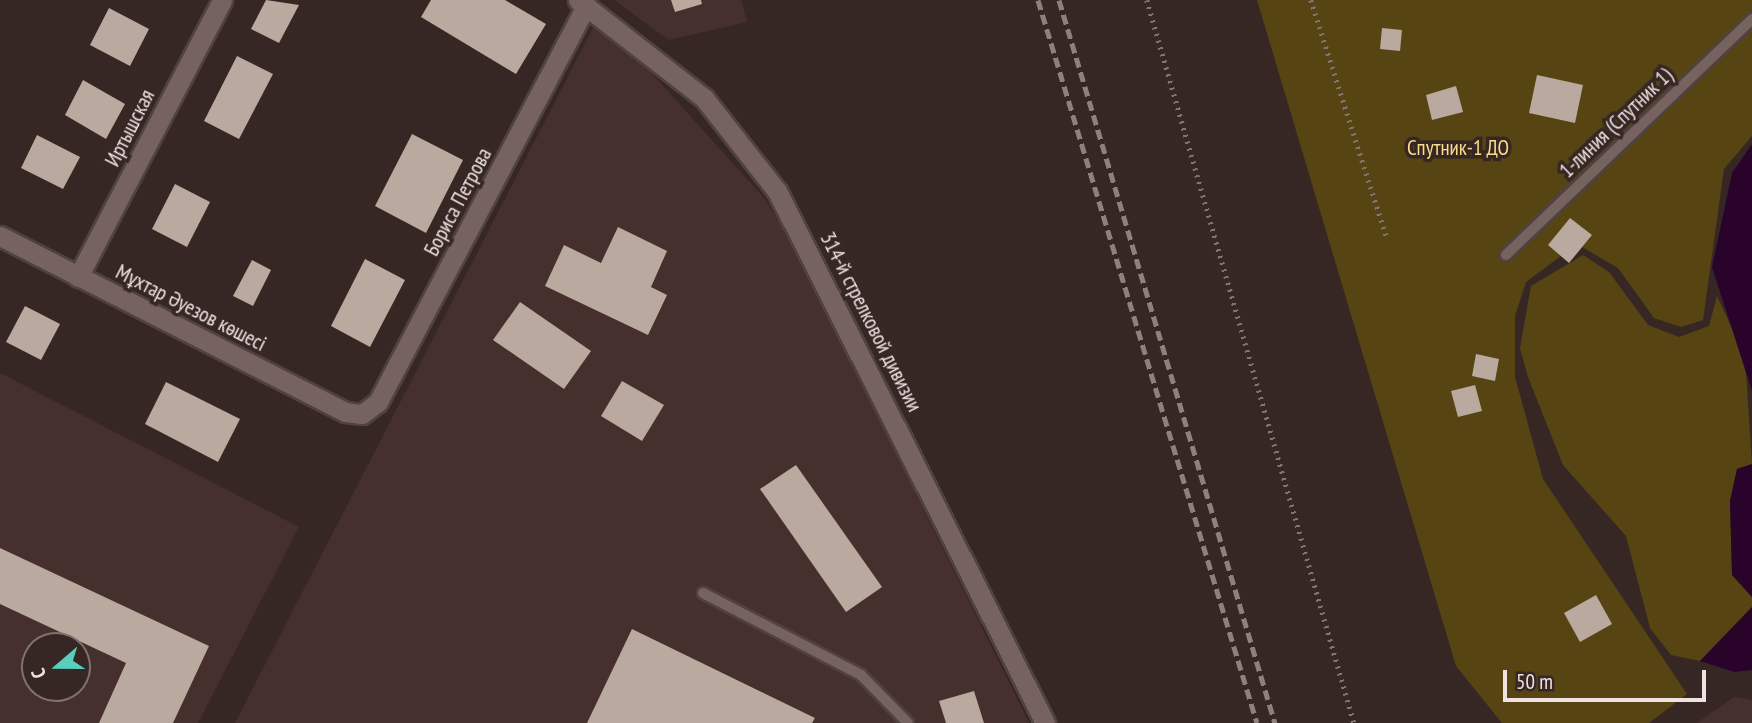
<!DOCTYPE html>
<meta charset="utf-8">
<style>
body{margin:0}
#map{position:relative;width:1752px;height:723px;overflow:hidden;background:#372724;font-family:"PT Sans Narrow",sans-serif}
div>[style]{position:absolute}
.built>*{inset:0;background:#46302d}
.green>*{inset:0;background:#564512}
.water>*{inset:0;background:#2a032b}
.building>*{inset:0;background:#b9a99e}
.path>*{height:4.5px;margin-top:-2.25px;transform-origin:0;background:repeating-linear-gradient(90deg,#827472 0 2px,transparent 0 7px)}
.roads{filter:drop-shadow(2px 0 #4f4240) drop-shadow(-2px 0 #4f4240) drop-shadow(0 2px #4f4240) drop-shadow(0 -2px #4f4240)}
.service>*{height:10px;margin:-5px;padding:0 5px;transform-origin:5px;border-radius:5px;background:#766360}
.minor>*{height:19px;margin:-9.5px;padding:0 9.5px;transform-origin:9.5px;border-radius:9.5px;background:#766360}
.tertiary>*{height:19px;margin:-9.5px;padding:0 9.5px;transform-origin:9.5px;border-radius:9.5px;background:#766360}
.rail>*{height:5px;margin-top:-2.5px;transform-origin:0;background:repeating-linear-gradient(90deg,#8e807e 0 10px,transparent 0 15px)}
span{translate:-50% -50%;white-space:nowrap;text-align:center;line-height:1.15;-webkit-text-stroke:7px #372724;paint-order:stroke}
.street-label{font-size:21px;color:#eee3e1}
.park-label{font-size:21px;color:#fddd87}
.north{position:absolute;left:21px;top:632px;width:70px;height:70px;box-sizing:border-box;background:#372724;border:2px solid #807270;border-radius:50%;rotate:250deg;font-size:19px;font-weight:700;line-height:28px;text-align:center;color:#eee3e1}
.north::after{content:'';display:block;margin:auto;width:24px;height:32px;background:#5acebc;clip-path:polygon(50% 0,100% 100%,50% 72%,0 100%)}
.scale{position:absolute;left:1503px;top:670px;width:203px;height:32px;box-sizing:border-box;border:4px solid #eee3e1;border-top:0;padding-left:9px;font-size:21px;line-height:24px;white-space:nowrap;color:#eee3e1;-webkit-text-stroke:5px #372724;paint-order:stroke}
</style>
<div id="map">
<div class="built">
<div style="clip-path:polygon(614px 0,741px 0,747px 22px,669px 40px)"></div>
<div style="clip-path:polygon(593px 28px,639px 59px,764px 198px,794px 246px,1029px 723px,235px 723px)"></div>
<div style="clip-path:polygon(evenodd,0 373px,299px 527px,198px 723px,0 723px,0 373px,35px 646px,77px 646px,77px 688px,35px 688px,35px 646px)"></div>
<div style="clip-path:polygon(1734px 697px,1752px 700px,1752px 723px,1697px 723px)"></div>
</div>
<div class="green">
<div style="clip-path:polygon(1257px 0,1752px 0,1752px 136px,1724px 169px,1703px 320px,1681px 327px,1654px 318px,1618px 268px,1577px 244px,1526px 282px,1515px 316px,1515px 377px,1543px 479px,1687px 694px,1649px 723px,1502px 723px,1456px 666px)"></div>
<div style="clip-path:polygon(1583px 255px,1609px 272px,1648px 325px,1679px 337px,1709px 326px,1717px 296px,1745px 356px,1752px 464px,1737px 469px,1730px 501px,1732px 575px,1752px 597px,1752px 607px,1700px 661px,1671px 655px,1650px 628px,1626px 536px,1563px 465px,1528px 377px,1520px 348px,1531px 286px)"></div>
</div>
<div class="water">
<div style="clip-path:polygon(1752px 144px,1752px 391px,1712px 267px,1732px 173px)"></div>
<div style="clip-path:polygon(1752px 464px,1752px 597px,1732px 575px,1730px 501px,1737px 469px)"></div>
<div style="clip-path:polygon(1752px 607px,1752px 670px,1734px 672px,1700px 661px)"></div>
</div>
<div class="building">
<div style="clip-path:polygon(266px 0,299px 5px,279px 43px,251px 29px)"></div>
<div style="clip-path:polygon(431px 0,505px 0,546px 24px,516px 74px,421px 17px)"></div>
<div style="clip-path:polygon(671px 0,701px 0,702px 4px,675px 12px)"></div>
<div style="clip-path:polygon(109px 8px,149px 29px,130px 66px,90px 45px)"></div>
<div style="clip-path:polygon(1382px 28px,1402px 30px,1400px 51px,1380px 49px)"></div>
<div style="clip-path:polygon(237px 56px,273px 74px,239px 139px,204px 121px)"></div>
<div style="clip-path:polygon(1537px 75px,1583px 85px,1575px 123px,1529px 113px)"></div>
<div style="clip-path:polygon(83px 80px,125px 104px,106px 139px,65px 115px)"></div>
<div style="clip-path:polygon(1456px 86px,1463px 112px,1432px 120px,1426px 95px)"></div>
<div style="clip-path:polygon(412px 134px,463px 160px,426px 233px,375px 206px)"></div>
<div style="clip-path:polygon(37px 135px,80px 157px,63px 189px,21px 168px)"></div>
<div style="clip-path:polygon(175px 184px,210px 202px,187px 247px,152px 229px)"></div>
<div style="clip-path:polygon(1570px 218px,1592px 235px,1569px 263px,1548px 245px)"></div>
<div style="clip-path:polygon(618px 227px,667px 251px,651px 287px,667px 295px,648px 335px,545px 286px,564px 245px,601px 263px)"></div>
<div style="clip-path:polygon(365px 259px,405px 280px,370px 347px,331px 326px)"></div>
<div style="clip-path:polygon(252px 260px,271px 270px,253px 306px,233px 296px)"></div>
<div style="clip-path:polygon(520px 302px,591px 351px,564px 389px,493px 340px)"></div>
<div style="clip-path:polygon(25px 306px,60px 324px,41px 360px,6px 342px)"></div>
<div style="clip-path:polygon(1476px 354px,1499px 359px,1495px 381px,1472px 376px)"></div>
<div style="clip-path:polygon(622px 381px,664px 405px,642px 441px,601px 416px)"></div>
<div style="clip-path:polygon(166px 382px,240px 419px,218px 462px,145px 424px)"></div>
<div style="clip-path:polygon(1475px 385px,1482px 411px,1458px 417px,1451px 391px)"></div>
<div style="clip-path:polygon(796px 465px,882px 587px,846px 612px,760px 489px)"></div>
<div style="clip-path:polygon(0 548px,209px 646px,173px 723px,99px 723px,126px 663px,0 604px)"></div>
<div style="clip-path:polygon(1596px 595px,1612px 624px,1580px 642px,1564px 613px)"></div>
<div style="clip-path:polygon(632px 629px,815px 718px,812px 723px,587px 723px)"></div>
<div style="clip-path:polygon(974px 691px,984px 723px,946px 723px,939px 701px)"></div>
</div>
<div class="path">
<div style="left:1147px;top:0;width:752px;rotate:74.02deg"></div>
<div style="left:1311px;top:0;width:250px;rotate:72.3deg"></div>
</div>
<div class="roads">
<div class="service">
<div style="left:1506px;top:255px;width:341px;rotate:-43.8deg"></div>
<div style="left:703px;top:593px;width:178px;rotate:27.4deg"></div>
<div style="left:861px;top:675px;width:67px;rotate:45.6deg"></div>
</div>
<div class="minor">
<div style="left:0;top:236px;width:387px;rotate:27deg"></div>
<div style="left:345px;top:412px;width:17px;rotate:7deg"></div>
<div style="left:362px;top:414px;width:20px;rotate:-37deg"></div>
<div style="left:378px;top:402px;width:448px;rotate:-62.3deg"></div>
<div style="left:78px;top:277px;width:312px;rotate:-62.5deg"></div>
</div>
<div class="tertiary">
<div style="left:578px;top:0;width:160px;rotate:37.9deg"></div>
<div style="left:704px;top:98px;width:118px;rotate:51.9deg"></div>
<div style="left:777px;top:191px;width:596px;rotate:63.26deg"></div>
</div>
</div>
<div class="rail">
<div style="left:1038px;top:0;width:755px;rotate:73.15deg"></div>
<div style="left:1059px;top:0;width:755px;rotate:73.37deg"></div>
</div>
<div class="street-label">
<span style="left:1616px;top:123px;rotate:-44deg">1-линия (Спутник 1)</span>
<span style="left:130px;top:128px;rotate:-63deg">Иртышская</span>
<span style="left:458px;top:202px;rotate:-62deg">Бориса Петрова</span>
<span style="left:191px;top:308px;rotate:27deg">Мұхтар Әуезов көшесі</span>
<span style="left:871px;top:322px;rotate:63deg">314-й стрелковой дивизии</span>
</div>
<div class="park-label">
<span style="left:1458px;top:148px">Спутник-1 ДО</span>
</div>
<div class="north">С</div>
<div class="scale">50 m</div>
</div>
